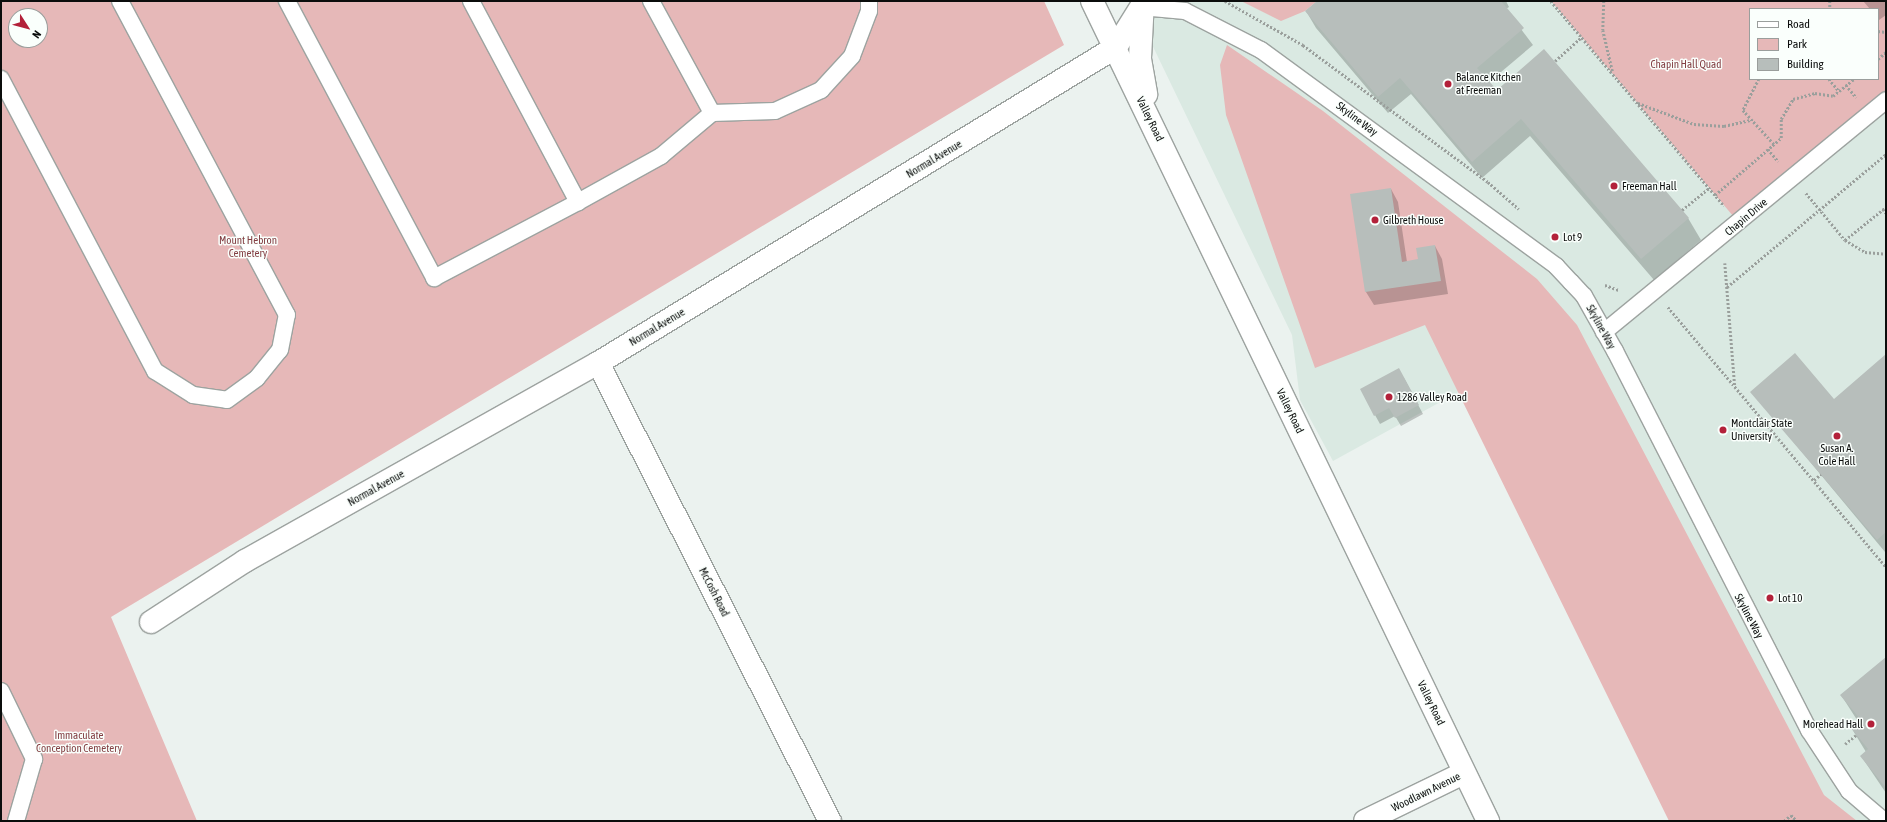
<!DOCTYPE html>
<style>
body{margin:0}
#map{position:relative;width:1887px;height:822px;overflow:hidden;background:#ebf2ef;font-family:"Asap Condensed",sans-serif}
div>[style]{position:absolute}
.built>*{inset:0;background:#dae9e2}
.green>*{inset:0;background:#e6b8b8}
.shadow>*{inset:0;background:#0003}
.building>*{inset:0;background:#b7bebb}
.path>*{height:2.5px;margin-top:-1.25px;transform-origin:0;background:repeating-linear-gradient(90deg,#9a9f9c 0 2px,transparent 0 4px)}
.roads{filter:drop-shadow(1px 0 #9da3a0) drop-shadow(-1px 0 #9da3a0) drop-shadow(0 1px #9da3a0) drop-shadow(0 -1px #9da3a0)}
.lane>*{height:16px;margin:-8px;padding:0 8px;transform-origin:8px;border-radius:8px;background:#fff}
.street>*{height:22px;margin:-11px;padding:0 11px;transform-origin:11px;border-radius:11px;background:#fff}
.secondary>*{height:22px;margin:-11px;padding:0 11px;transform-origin:11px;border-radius:11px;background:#fff}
.dots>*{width:11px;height:11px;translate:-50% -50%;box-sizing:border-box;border:2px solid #fafffc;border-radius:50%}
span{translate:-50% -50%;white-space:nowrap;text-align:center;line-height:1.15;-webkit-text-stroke:3px #fafffc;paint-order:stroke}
.park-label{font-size:11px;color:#833f43}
.poi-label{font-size:11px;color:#0b0d0c}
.left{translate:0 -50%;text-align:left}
.right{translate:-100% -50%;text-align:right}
.street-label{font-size:11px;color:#0b0d0c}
.frame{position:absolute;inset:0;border:2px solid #0b0d0c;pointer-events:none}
.legend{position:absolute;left:1749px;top:8px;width:130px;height:72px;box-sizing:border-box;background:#fafffc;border:1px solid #9a9e9c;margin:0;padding:5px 7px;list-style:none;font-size:12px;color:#0b0d0c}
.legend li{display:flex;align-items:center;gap:8px;height:20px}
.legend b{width:20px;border:1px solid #9a9e9c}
.north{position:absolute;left:8px;top:8px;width:40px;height:40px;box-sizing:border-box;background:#fafffc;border:1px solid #9a9e9c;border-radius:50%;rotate:126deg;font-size:11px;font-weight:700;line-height:16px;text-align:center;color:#0b0d0c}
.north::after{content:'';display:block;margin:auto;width:14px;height:18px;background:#b3213a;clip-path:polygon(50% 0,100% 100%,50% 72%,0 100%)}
</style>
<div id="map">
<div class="built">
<div style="clip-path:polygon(evenodd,1131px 1px,1886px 1px,1886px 821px,1739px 821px,1524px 356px,1333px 461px,1300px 400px,1292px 335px,1131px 1px,1750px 9px,1878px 9px,1878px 79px,1750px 79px,1750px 9px)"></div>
</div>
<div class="green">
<div style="clip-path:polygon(evenodd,1px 1px,1044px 1px,1064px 45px,111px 617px,197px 821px,1px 821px,1px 1px,16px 16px,40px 16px,40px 40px,16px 40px,16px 16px)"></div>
<div style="clip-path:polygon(1241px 1px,1317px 1px,1305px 11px,1281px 21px)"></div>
<div style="clip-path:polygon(evenodd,1551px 1px,1886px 1px,1886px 100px,1739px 223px,1551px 1px,1750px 9px,1878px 9px,1878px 79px,1750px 79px,1750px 9px)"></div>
<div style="clip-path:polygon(1227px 45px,1323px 111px,1537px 279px,1577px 325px,1824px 795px,1857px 821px,1669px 821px,1425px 325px,1315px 368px,1226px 115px,1220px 65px)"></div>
</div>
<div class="shadow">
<div style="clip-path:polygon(1318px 1px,1506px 1px,1509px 7px,1506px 9px,1533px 45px,1488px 83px,1500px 96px,1688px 218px,1701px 240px,1654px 280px,1530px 136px,1482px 178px,1411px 94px,1388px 113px,1316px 28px,1306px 11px)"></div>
<div style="clip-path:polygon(1863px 1px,1886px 1px,1886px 15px,1879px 20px,1878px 9px,1870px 9px)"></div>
<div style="clip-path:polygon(1391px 189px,1398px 202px,1407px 262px,1419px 260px,1435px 246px,1442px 259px,1448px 294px,1374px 305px,1366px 292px,1351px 195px)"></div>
<div style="clip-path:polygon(1886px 356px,1886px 552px,1885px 552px,1752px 392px,1834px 401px)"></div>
<div style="clip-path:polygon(1404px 378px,1423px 414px,1401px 426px,1395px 416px,1380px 424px,1375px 415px)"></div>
<div style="clip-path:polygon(1886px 658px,1886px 793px,1861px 756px,1866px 752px,1852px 729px,1859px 723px,1841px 695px)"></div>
</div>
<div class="building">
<div style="clip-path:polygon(1317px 1px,1501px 1px,1524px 28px,1477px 68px,1497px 90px,1544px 49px,1689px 218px,1641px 259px,1521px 119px,1472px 162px,1400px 78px,1378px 97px,1305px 11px)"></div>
<div style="clip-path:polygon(1391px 188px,1402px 262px,1418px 259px,1416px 248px,1435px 245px,1441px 281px,1365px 292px,1350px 194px)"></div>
<div style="clip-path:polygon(1795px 353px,1834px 399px,1886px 354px,1886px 532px,1877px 540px,1750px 392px)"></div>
<div style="clip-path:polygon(1399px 368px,1419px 405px,1395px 418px,1389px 408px,1374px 416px,1360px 389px)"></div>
<div style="clip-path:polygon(1886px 657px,1886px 788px,1860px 756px,1868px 749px,1851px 728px,1861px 720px,1840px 695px)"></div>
</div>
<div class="path">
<div style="left:1225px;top:1px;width:90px;rotate:29.4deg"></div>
<div style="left:1303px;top:45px;width:230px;rotate:36.5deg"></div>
<div style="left:1488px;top:182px;width:41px;rotate:41.1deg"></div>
<div style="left:1551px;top:1px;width:268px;rotate:49.8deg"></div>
<div style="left:1604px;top:1px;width:29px;rotate:92deg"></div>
<div style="left:1603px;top:30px;width:44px;rotate:76.9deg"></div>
<div style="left:1830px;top:1px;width:8px;rotate:90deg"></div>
<div style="left:1878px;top:31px;width:8px;rotate:7deg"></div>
<div style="left:1878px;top:59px;width:11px;rotate:-41deg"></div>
<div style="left:1555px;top:61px;width:36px;rotate:-42deg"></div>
<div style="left:1759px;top:79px;width:35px;rotate:117deg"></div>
<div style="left:1743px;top:110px;width:46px;rotate:47.6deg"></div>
<div style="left:1829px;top:79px;width:16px;rotate:50deg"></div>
<div style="left:1846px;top:85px;width:16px;rotate:50deg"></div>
<div style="left:1638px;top:103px;width:60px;rotate:20.6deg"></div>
<div style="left:1694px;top:124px;width:30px;rotate:4deg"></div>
<div style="left:1724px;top:126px;width:28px;rotate:-13deg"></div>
<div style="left:1768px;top:149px;width:16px;rotate:50deg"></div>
<div style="left:1806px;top:193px;width:61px;rotate:50.3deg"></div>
<div style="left:1845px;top:240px;width:23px;rotate:31deg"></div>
<div style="left:1865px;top:252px;width:21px;rotate:5deg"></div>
<div style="left:1715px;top:195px;width:87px;rotate:-40.8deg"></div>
<div style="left:1781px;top:138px;width:19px;rotate:-90deg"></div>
<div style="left:1781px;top:119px;width:23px;rotate:-59deg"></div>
<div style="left:1793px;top:99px;width:23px;rotate:-15deg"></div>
<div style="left:1815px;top:93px;width:18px;rotate:9deg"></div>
<div style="left:1833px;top:96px;width:27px;rotate:-39deg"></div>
<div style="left:1883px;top:209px;width:5px;rotate:53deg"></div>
<div style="left:1682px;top:210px;width:35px;rotate:-39deg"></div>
<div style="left:1845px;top:240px;width:53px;rotate:-38.8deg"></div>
<div style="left:1725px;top:263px;width:123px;rotate:85.4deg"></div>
<div style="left:1605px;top:285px;width:15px;rotate:20deg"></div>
<div style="left:1727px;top:287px;width:207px;rotate:-39.9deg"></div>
<div style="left:1668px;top:307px;width:339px;rotate:50deg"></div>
<div style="left:1814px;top:480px;width:9px;rotate:-41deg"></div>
<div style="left:1845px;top:744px;width:14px;rotate:-39deg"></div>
<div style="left:1784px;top:821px;width:9px;rotate:-41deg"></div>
<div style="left:1791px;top:815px;width:8px;rotate:45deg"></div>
</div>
<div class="roads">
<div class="lane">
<div style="left:287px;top:1px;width:314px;rotate:62deg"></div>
<div style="left:434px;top:278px;width:163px;rotate:-27.8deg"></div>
<div style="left:471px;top:1px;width:228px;rotate:62deg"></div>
<div style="left:578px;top:202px;width:95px;rotate:-29deg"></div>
<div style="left:661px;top:156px;width:67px;rotate:-40.1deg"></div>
<div style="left:651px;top:1px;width:128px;rotate:61.4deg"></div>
<div style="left:712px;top:113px;width:63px;rotate:-1.8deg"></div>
<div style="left:775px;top:111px;width:51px;rotate:-24.5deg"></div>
<div style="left:821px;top:90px;width:46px;rotate:-47.6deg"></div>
<div style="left:852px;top:56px;width:48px;rotate:-69.3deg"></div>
<div style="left:869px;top:11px;width:10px;rotate:-90deg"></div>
<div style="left:1141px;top:7px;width:44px;rotate:5.2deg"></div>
<div style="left:1185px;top:11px;width:85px;rotate:27.2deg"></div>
<div style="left:1261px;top:50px;width:366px;rotate:36.2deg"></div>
<div style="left:1556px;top:266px;width:22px;rotate:47deg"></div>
<div style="left:1571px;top:282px;width:19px;rotate:47deg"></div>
<div style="left:1584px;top:296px;width:63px;rotate:60.6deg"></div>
<div style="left:1615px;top:351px;width:426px;rotate:62.9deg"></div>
<div style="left:1809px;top:730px;width:73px;rotate:56.7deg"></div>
<div style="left:1849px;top:791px;width:46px;rotate:40.6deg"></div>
<div style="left:1px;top:79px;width:330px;rotate:62.2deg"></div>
<div style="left:155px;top:371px;width:45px;rotate:32.3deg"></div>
<div style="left:193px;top:395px;width:34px;rotate:8deg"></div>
<div style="left:227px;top:400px;width:37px;rotate:-36deg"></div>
<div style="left:257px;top:378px;width:36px;rotate:-51deg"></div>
<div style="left:280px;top:350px;width:36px;rotate:-79deg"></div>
<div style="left:287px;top:315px;width:356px;rotate:-118deg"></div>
<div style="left:1604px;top:332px;width:365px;rotate:-39.4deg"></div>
<div style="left:1px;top:691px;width:76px;rotate:64.1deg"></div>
<div style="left:34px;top:759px;width:65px;rotate:106.2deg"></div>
</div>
<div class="street">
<div style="left:598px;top:363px;width:513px;rotate:63.14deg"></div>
<div style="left:151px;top:622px;width:112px;rotate:-33deg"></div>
<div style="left:245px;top:561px;width:405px;rotate:-29.3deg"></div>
<div style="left:598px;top:363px;width:607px;rotate:-31.38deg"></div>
<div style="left:1116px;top:47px;width:47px;rotate:-58deg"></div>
<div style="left:1365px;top:821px;width:110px;rotate:-25.9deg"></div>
</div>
<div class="secondary">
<div style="left:1092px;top:1px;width:911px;rotate:64.22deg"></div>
<div style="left:1143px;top:1px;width:58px;rotate:93deg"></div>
<div style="left:1140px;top:59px;width:36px;rotate:80deg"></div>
</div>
</div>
<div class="dots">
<div style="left:1448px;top:84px;background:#b3213a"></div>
<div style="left:1614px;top:186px;background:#b3213a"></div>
<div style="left:1375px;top:220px;background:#b3213a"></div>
<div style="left:1555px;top:237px;background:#b3213a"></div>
<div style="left:1389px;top:397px;background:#b3213a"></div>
<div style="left:1723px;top:430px;background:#b3213a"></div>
<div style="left:1837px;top:436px;background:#b3213a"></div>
<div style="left:1770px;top:598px;background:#b3213a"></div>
<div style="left:1871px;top:724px;background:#b3213a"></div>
</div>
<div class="park-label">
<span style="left:1686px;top:64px">Chapin Hall Quad</span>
<span style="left:248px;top:247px">Mount Hebron<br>Cemetery</span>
<span style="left:79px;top:742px">Immaculate<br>Conception Cemetery</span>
</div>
<div class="poi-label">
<span class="left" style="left:1456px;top:84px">Balance Kitchen<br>at Freeman</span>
<span class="left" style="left:1622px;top:186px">Freeman Hall</span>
<span class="left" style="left:1383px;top:220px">Gilbreth House</span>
<span class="left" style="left:1563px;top:237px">Lot 9</span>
<span class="left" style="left:1397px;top:397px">1286 Valley Road</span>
<span class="left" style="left:1731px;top:430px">Montclair State<br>University</span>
<span style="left:1837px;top:455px">Susan A.<br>Cole Hall</span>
<span class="left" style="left:1778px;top:598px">Lot 10</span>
<span class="right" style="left:1863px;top:724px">Morehead Hall</span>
</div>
<div class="street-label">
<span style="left:1150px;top:119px;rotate:64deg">Valley Road</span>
<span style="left:1357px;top:119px;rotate:37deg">Skyline Way</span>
<span style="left:934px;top:159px;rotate:-31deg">Normal Avenue</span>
<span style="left:1746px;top:217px;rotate:-40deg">Chapin Drive</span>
<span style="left:657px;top:327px;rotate:-31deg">Normal Avenue</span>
<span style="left:1601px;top:327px;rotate:61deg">Skyline Way</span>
<span style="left:1290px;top:411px;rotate:64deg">Valley Road</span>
<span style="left:376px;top:488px;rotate:-29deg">Normal Avenue</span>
<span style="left:714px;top:592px;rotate:63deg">McCosh Road</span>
<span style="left:1749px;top:616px;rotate:62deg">Skyline Way</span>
<span style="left:1431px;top:703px;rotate:64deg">Valley Road</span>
<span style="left:1426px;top:792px;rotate:-26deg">Woodlawn Avenue</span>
</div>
<div class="frame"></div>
<ul class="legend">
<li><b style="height:5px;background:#fff"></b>Road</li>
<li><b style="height:11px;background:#e6b8b8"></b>Park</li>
<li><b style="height:11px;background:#b7bebb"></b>Building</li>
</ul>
<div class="north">N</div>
</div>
